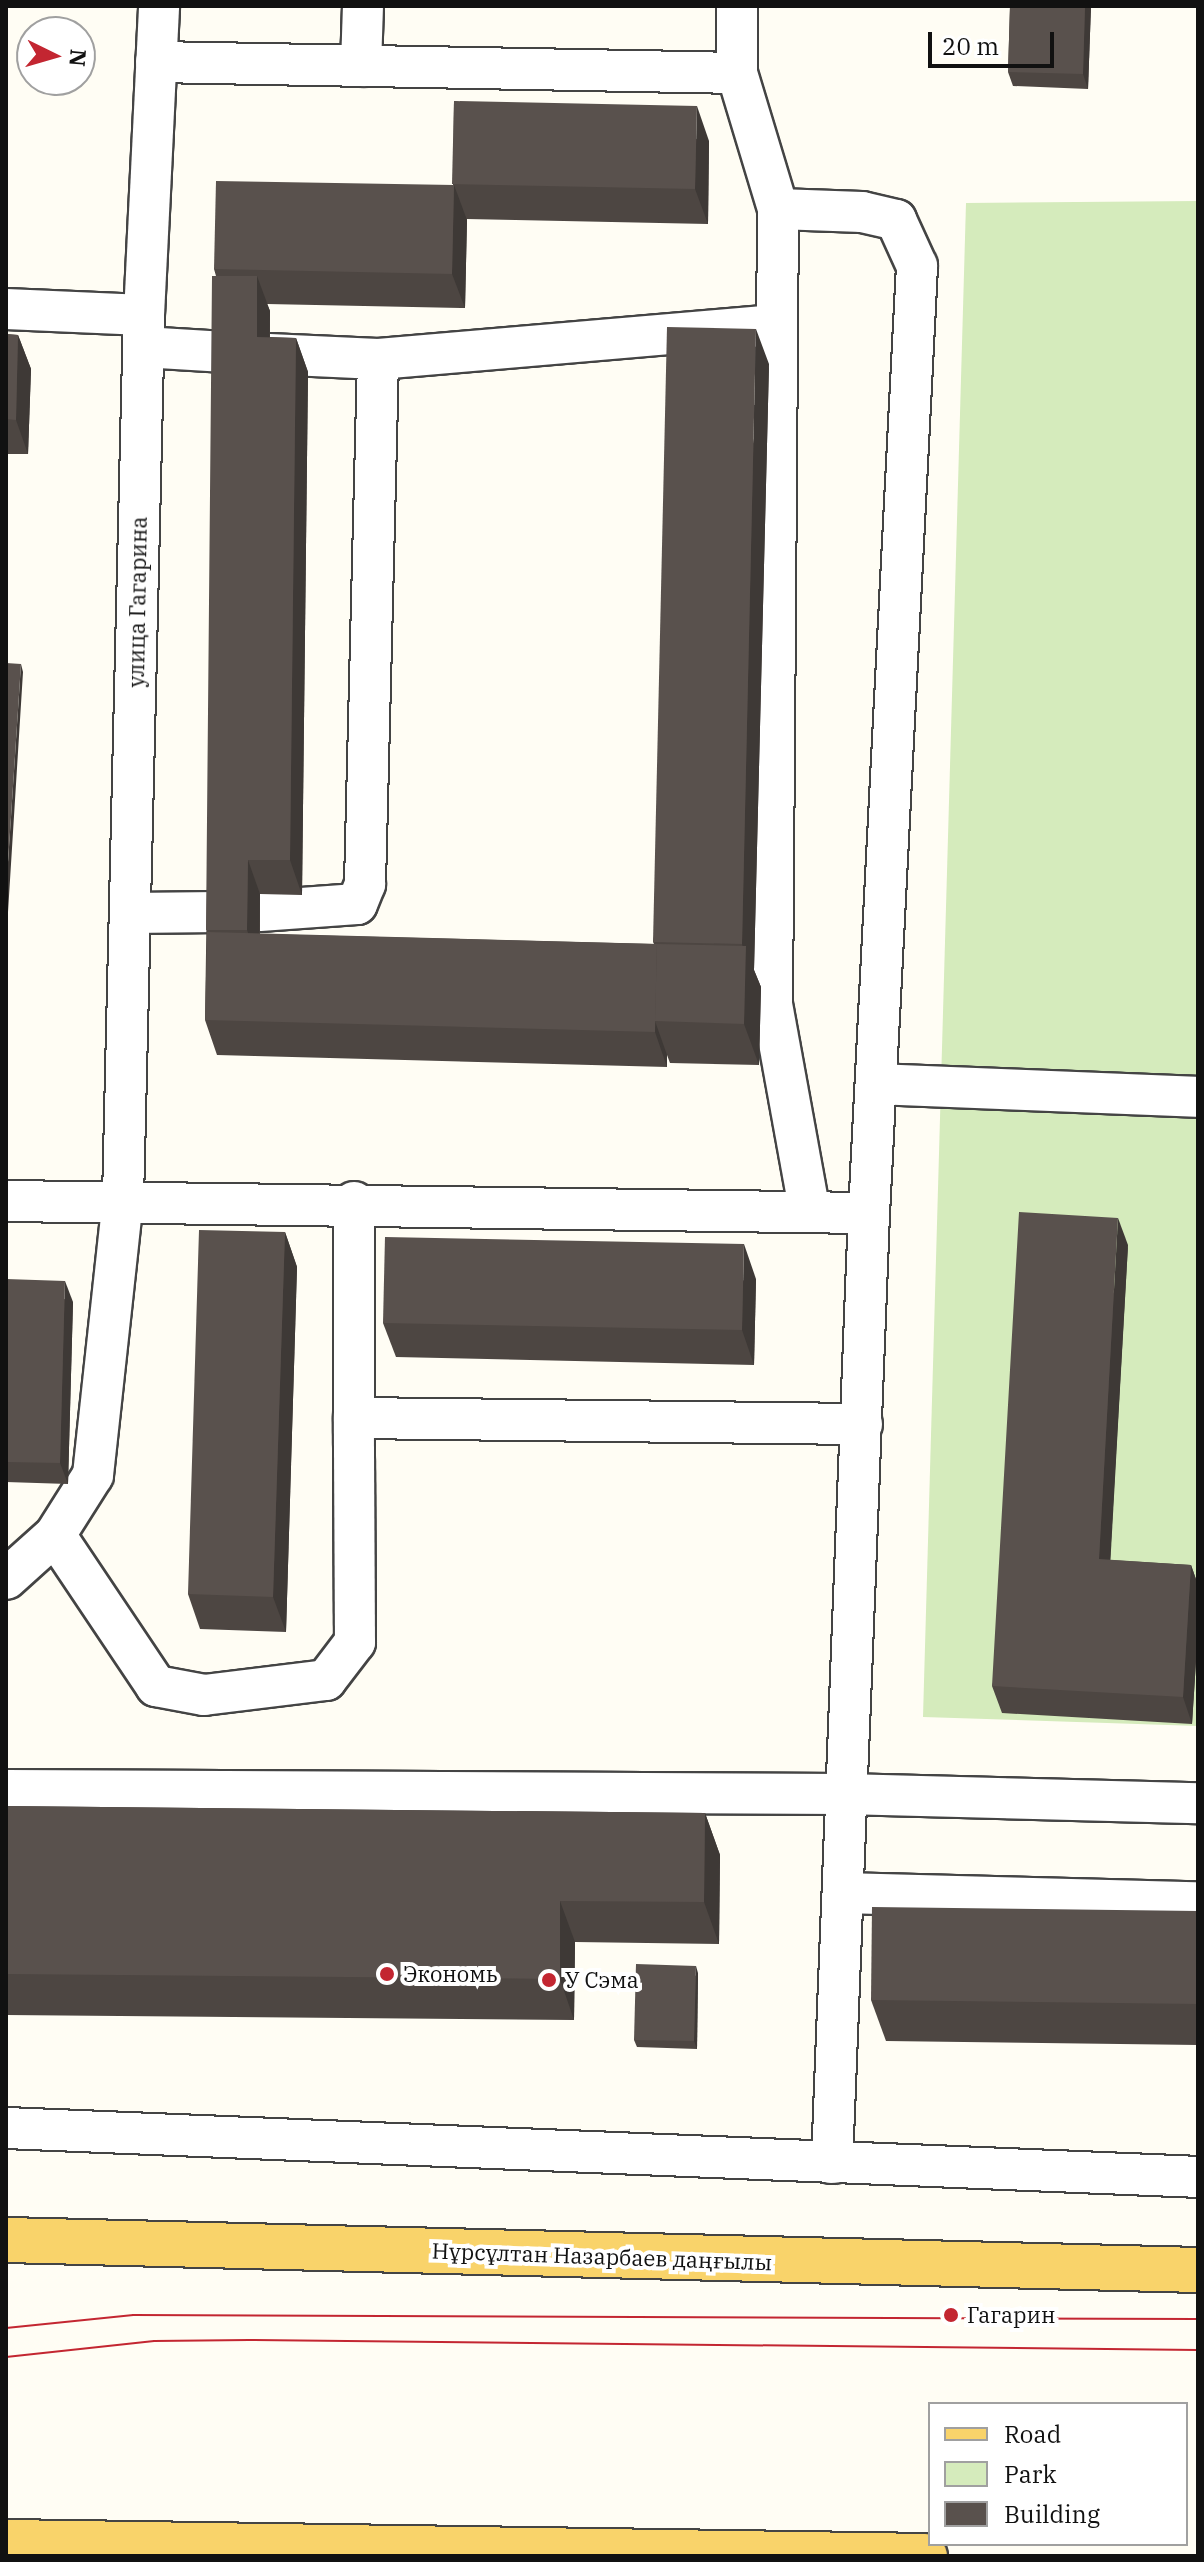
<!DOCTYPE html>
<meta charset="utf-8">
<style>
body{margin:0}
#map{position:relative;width:1204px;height:2562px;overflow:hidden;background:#fffdf4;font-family:"IBM Plex Serif",serif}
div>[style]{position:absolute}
.green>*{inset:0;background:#d5ebbc}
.roads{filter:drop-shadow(2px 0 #444) drop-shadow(-2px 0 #444) drop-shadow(0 2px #444) drop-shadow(0 -2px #444)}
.minor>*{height:40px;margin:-20px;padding:0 20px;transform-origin:20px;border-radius:20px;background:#fff}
.major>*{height:44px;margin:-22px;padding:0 22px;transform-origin:22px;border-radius:22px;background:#f9d36a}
.tram>*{height:2px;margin:-1px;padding:0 1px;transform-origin:1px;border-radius:1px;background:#c32631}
.wall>*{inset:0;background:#4d4642}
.shaded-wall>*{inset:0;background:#3e3936}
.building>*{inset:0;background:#59514d}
.dots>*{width:22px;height:22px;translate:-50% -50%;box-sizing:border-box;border:4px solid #fff;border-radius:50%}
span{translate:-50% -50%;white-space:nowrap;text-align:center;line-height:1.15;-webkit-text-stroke:8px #fff;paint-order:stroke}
.street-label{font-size:22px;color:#111}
.poi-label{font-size:22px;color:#111}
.left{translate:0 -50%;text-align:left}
.frame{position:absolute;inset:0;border:8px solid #111;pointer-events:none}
.legend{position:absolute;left:928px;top:2402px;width:260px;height:144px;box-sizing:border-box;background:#fff;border:2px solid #a0a0a0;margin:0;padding:10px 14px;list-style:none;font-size:24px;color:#111}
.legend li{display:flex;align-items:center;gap:16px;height:40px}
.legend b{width:40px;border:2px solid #a0a0a0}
.north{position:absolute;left:16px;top:16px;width:80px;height:80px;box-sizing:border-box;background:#fff;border:2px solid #a0a0a0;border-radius:50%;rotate:95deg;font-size:22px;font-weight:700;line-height:32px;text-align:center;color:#111}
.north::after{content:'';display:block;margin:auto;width:28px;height:36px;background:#c32631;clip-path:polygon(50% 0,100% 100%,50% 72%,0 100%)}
.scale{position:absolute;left:928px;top:32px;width:126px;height:36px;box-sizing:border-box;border:4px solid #111;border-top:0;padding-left:10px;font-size:24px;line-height:28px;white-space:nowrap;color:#111;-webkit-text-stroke:6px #fff;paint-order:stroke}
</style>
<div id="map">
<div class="green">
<div style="clip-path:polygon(1198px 201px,1198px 1726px,923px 1717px,966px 203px)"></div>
</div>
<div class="roads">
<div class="minor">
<div style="left:156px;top:62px;width:581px;rotate:1.08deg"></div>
<div style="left:737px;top:73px;width:67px;rotate:-90deg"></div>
<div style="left:361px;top:66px;width:60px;rotate:-88.1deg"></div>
<div style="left:737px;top:73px;width:142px;rotate:73.2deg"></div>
<div style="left:778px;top:209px;width:795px;rotate:90.43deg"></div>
<div style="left:772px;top:1004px;width:207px;rotate:79.7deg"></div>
<div style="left:778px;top:209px;width:84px;rotate:2deg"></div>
<div style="left:862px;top:212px;width:35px;rotate:13deg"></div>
<div style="left:896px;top:220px;width:51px;rotate:65.5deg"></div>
<div style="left:917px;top:266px;width:948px;rotate:92.9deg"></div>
<div style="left:869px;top:1213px;width:951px;rotate:92.23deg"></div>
<div style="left:6px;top:309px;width:138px;rotate:2.5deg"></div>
<div style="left:143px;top:347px;width:82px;rotate:3.5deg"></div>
<div style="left:269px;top:354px;width:109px;rotate:2.6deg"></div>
<div style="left:260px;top:911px;width:97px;rotate:-4.1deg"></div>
<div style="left:357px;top:904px;width:22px;rotate:-68deg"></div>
<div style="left:365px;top:884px;width:525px;rotate:-88.58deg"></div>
<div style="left:378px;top:359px;width:400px;rotate:-4.9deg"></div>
<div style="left:130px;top:913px;width:89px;rotate:-0.6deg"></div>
<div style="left:876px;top:1084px;width:322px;rotate:2.3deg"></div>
<div style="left:6px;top:1201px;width:863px;rotate:0.8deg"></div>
<div style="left:354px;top:1202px;width:216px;rotate:90deg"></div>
<div style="left:354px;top:1418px;width:508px;rotate:0.68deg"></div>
<div style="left:55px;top:1535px;width:182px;rotate:56.2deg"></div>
<div style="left:156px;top:1686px;width:49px;rotate:10.6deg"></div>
<div style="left:204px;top:1695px;width:123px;rotate:-7deg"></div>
<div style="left:326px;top:1680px;width:48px;rotate:-52.7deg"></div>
<div style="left:355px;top:1642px;width:224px;rotate:-90.3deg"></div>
<div style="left:6px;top:1579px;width:66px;rotate:-41.9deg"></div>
<div style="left:55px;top:1535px;width:71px;rotate:-57.7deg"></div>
<div style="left:93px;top:1475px;width:278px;rotate:-83.8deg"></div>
<div style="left:123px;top:1199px;width:884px;rotate:-88.64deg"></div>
<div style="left:144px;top:315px;width:309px;rotate:-87.2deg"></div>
<div style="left:6px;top:1790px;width:838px;rotate:0.27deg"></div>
<div style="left:844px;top:1794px;width:354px;rotate:1.5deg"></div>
<div style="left:843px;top:1893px;width:355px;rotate:1.5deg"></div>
<div style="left:6px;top:2128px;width:1193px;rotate:2.35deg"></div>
</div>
<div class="major">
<div style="left:6px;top:2240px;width:1192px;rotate:1.44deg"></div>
<div style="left:6px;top:2542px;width:919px;rotate:0.87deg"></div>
</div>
</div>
<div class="tram">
<div style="left:6px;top:2328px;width:128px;rotate:-5.8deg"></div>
<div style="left:133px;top:2315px;width:1065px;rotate:0.22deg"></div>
<div style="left:6px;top:2357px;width:149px;rotate:-6.2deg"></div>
<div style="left:154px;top:2341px;width:95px;rotate:-0.6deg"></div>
<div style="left:249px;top:2340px;width:949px;rotate:0.6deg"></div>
</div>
<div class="wall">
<div style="clip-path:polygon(1010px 6px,1091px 6px,1088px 89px,1013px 86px,1008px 72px)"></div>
<div style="clip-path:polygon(454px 101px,709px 141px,708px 224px,467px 219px,465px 308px,267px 304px,270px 311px,270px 337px,296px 338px,308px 372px,302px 895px,260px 894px,260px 934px,654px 944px,653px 942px,769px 364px,754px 970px,761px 987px,759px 1065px,670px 1063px,667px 1055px,667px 1067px,217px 1055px,205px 1020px,216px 276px,214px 269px,453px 185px)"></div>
<div style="clip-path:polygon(6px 334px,18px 335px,31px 369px,28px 454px,6px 454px)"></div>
<div style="clip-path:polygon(285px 1232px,297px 1267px,286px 1632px,200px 1629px,188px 1594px)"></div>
<div style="clip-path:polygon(1128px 1245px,1110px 1560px,1191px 1565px,1198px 1585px,1198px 1630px,1192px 1724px,1002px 1713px,992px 1686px)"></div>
<div style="clip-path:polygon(6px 1279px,73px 1302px,68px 1484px,6px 1482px)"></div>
<div style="clip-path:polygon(756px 1279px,754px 1365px,396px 1357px,383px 1323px)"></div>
<div style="clip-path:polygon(6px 1806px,705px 1813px,720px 1855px,719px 1944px,575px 1942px,574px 2020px,6px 2015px)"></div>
<div style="clip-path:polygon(1198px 1911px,1198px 2045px,886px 2041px,871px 2000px)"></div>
<div style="clip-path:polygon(698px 1973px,697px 2049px,637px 2047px,634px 2040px)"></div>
</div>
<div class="shaded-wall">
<div style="clip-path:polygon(1085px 6px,1091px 6px,1088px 89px,1083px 74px)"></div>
<div style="clip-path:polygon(697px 106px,709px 141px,708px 224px,695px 189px)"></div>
<div style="clip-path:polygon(454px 185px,467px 220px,465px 308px,452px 274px)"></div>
<div style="clip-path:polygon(257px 276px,270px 311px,269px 372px,257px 337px)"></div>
<div style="clip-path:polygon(756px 329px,769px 364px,754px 970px,761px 987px,759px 1065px,744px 1024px,745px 955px,742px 944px)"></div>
<div style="clip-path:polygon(18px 335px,31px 369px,28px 454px,16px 420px)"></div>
<div style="clip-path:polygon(296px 338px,308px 372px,302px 895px,290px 860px)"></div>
<div style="clip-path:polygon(21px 664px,23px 672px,6px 944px,6px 893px)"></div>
<div style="clip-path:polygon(248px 860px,260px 894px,259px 964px,247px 930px)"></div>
<div style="clip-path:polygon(655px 1021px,667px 1055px,667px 1067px,655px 1032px)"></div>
<div style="clip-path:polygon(1118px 1218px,1128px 1245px,1109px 1586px,1099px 1559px)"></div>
<div style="clip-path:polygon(285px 1232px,297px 1267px,286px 1632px,273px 1597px)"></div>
<div style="clip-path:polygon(744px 1244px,756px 1279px,754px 1365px,742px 1330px)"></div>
<div style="clip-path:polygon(65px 1281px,73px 1302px,68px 1484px,60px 1463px)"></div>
<div style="clip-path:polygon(1191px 1565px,1198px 1585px,1198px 1630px,1192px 1724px,1183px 1697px)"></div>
<div style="clip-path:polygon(705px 1813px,720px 1855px,719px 1944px,704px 1902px)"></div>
<div style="clip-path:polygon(560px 1901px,575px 1942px,574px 2020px,560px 1979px)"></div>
<div style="clip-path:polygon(696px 1966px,698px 1973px,697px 2049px,694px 2041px)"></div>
</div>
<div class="building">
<div style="clip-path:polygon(1010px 6px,1085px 6px,1083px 74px,1008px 72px)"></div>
<div style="clip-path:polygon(454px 101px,697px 106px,695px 189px,452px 184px)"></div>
<div style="clip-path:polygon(216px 181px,454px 185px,452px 274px,214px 269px)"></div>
<div style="clip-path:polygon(212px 276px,257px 276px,257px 337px,296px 338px,290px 860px,248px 860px,247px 930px,206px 930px)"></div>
<div style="clip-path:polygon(667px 327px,756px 329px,742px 944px,653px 942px)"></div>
<div style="clip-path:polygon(6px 334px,18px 335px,16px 420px,6px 419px)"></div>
<div style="clip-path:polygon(6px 663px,21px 664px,6px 893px)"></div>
<div style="clip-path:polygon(207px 932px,657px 944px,655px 1032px,205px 1020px)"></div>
<div style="clip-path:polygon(657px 944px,746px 946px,744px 1024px,655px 1021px)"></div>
<div style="clip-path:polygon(1019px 1212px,1118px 1218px,1099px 1559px,1191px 1565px,1183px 1697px,992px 1686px)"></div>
<div style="clip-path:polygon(199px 1230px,285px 1232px,273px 1597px,188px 1594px)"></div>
<div style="clip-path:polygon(385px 1237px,744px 1244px,742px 1330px,383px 1323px)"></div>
<div style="clip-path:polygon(6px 1279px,65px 1281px,60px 1463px,6px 1462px)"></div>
<div style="clip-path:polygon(6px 1806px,705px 1813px,704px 1902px,560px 1901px,560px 1979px,6px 1974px)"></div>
<div style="clip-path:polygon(872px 1907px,1198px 1911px,1198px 2004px,871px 2000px)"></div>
<div style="clip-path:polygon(636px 1964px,696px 1966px,694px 2041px,634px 2040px)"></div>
</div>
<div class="dots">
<div style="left:387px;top:1974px;background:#c32631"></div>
<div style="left:549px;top:1980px;background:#c32631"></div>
<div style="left:951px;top:2315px;background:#c32631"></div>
</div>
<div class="street-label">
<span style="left:137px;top:602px;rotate:-89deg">улица Гагарина</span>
<span style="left:602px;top:2256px;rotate:2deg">Нұрсұлтан Назарбаев даңғылы</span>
</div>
<div class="poi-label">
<span class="left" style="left:403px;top:1974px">Экономь</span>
<span class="left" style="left:565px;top:1980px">У Сэма</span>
<span class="left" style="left:967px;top:2315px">Гагарин</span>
</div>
<div class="frame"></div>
<ul class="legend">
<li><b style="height:10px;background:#f9d36a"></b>Road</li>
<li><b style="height:22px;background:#d5ebbc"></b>Park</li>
<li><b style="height:22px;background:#59514d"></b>Building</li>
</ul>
<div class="north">N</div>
<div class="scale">20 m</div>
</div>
